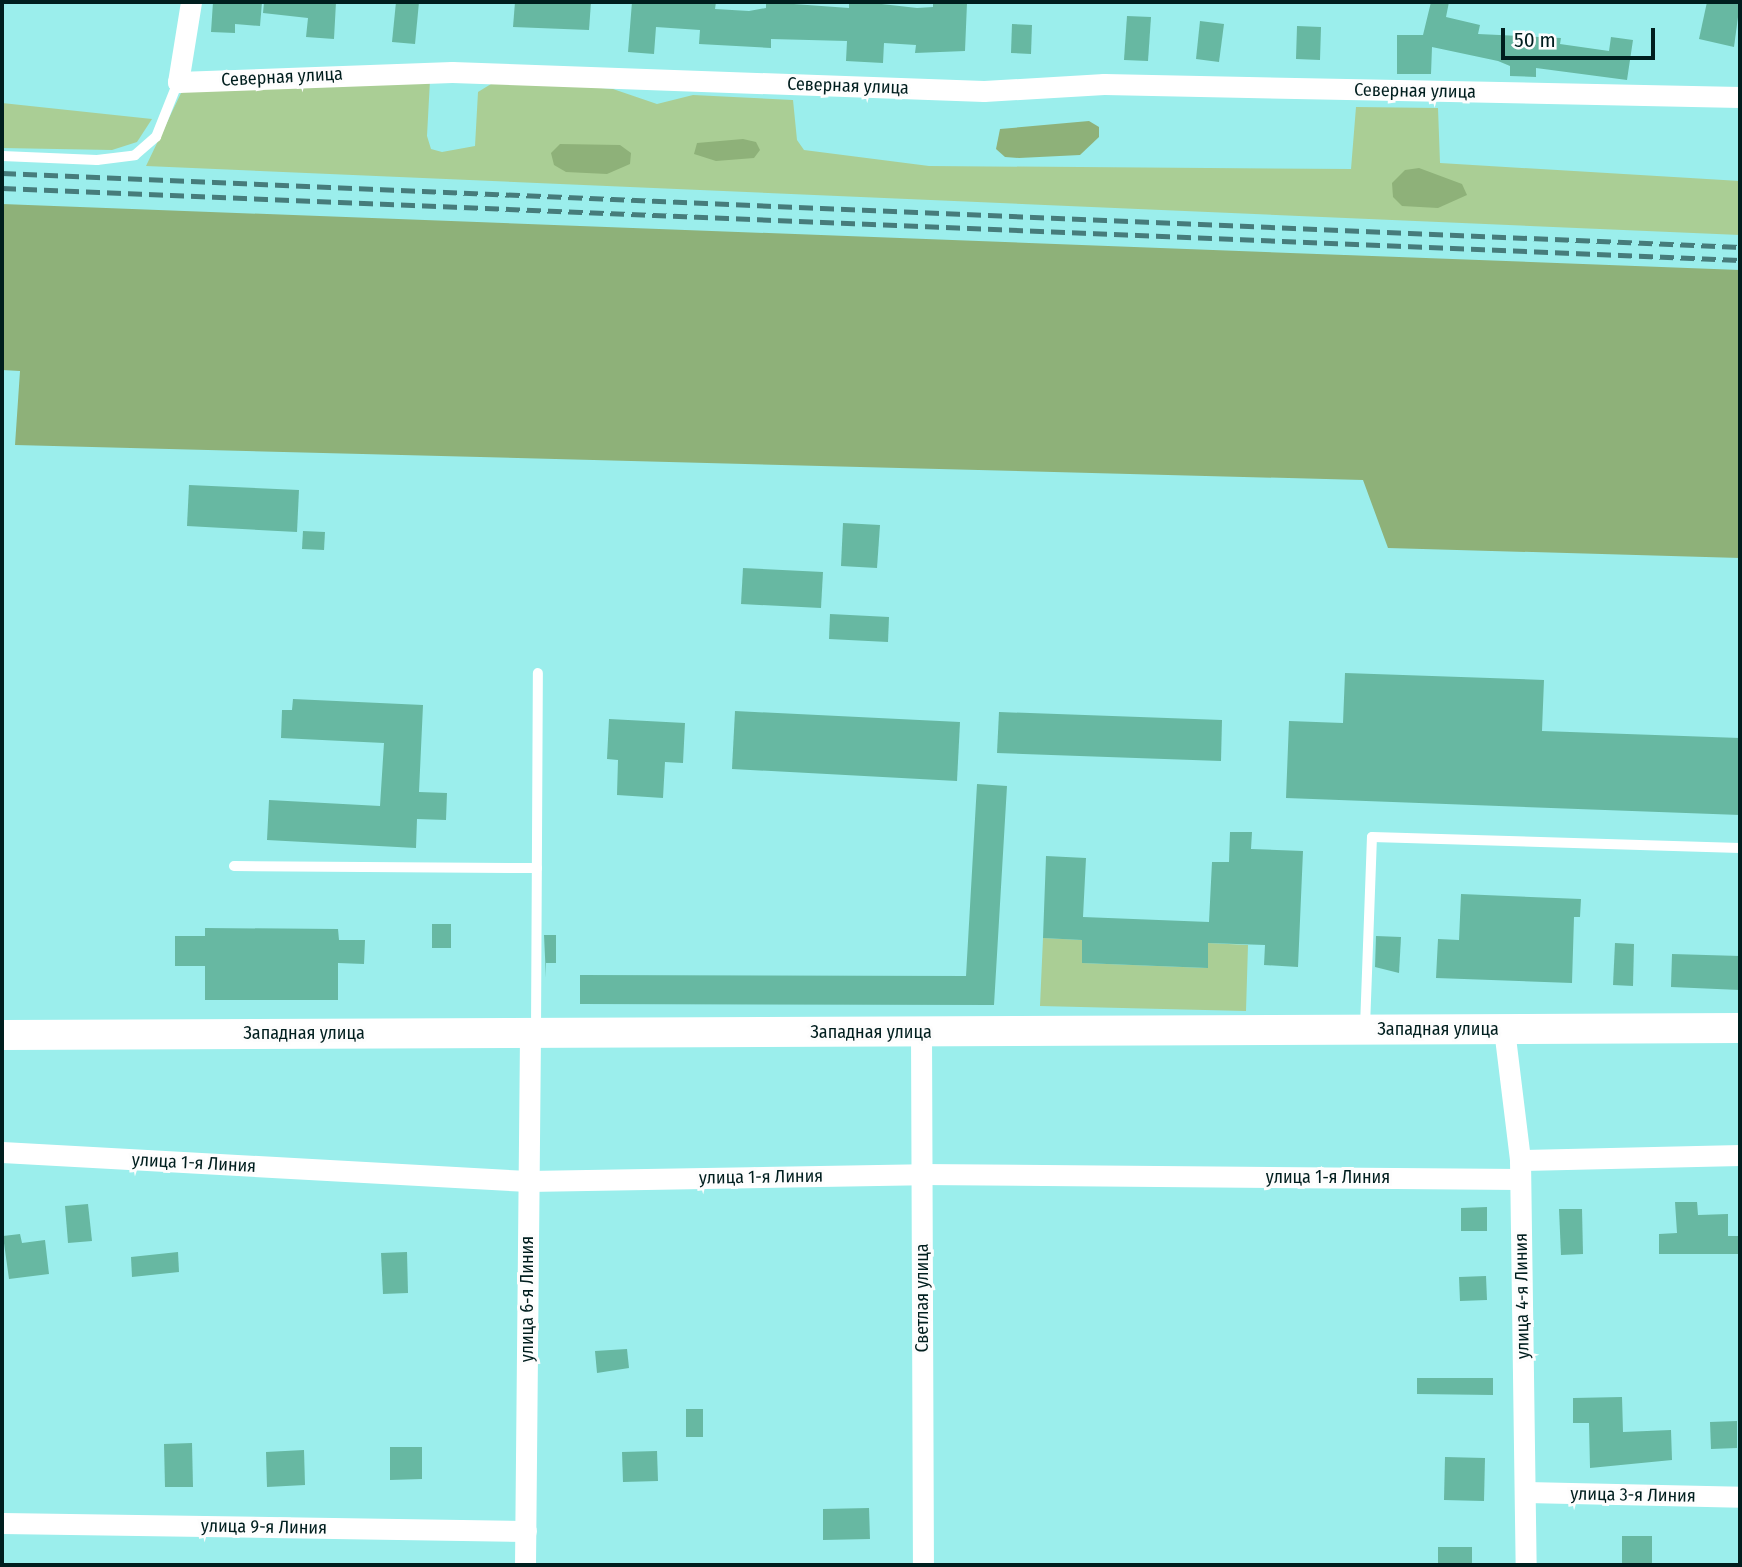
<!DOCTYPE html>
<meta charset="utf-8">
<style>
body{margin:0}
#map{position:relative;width:1742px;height:1567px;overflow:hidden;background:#9beeec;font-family:"Fira Sans Condensed",sans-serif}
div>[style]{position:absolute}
.green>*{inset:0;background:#aace95}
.forest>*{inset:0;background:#8eb179}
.building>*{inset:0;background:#67b8a2}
.lane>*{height:10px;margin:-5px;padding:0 5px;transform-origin:5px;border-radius:5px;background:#fff}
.street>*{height:21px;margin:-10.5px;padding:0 10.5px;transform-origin:10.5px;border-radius:10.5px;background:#fff}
.secondary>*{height:30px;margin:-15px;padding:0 15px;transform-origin:15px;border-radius:15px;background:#fff}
.rail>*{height:5px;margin-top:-2.5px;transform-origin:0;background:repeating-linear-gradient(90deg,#467c7b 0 14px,transparent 0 21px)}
span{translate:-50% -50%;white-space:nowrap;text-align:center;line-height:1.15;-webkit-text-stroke:6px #fdfdfd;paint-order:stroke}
.street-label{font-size:18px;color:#001e1e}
.frame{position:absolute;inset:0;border:4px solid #001e1e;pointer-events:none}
.scale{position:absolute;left:1501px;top:28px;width:154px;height:32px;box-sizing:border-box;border:4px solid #001e1e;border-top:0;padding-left:9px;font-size:21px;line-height:24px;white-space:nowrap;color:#001e1e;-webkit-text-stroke:5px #fdfdfd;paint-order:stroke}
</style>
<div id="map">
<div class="green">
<div style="clip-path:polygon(430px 80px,427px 136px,431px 149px,442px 152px,475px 146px,478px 92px,491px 84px,555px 84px,613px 89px,657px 104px,693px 95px,793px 100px,797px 140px,804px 150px,929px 166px,1351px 169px,1356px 107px,1438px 108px,1440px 163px,1740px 181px,1740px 235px,146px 166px,182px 91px)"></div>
<div style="clip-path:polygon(2px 103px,152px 119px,137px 142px,112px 150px,2px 148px)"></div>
<div style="clip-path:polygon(1043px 938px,1082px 940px,1082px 963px,1207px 968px,1208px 943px,1248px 945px,1246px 1011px,1040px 1006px)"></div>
</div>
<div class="forest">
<div style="clip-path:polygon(1089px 121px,1099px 127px,1099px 137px,1080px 155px,1019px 158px,1005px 157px,996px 149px,1000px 129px)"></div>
<div style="clip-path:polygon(743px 139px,756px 142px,760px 150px,754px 158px,716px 161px,694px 154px,697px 143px)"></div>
<div style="clip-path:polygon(560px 144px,620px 145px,631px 153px,630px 164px,607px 174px,566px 172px,554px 165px,551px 153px)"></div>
<div style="clip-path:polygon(1419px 168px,1462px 184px,1467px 195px,1438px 208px,1402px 206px,1393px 197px,1392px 183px,1405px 170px)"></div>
<div style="clip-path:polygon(2px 204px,1740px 270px,1740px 558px,1388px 548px,1363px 480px,15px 445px,20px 371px,2px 370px)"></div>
</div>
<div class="building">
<div style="clip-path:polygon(213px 2px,262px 2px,260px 26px,235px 24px,235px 33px,211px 32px)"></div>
<div style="clip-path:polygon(264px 2px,336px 2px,334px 39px,306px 37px,308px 18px,263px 13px)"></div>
<div style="clip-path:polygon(396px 2px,419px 2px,415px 44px,392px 42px)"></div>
<div style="clip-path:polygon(515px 2px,591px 2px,589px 30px,513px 27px)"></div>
<div style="clip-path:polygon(632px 2px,716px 2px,715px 9px,749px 11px,766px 8px,766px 2px,849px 8px,849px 3px,864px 2px,917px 8px,933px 7px,933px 2px,967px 3px,965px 51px,915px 53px,916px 45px,884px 43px,883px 63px,846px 61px,847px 41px,771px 39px,771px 48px,699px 44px,700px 30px,656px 27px,654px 54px,628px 52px)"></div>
<div style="clip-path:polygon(1431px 2px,1449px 2px,1446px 17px,1480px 25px,1478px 34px,1561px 38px,1560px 44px,1609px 51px,1611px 37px,1633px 40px,1627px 80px,1536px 68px,1536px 77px,1510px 76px,1510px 66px,1498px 61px,1432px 47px,1431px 74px,1397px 74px,1397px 35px,1423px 35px)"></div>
<div style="clip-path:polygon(1707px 2px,1740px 2px,1734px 47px,1699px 39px)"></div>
<div style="clip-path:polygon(1127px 16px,1151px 17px,1148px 61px,1124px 60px)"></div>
<div style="clip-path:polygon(1200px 21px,1224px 24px,1219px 62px,1196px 59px)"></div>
<div style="clip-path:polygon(1012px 24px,1032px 25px,1031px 54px,1011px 53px)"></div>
<div style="clip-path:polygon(1297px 26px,1321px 27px,1320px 60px,1296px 59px)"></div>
<div style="clip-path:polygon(189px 485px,299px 490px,297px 532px,187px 526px)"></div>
<div style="clip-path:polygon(843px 523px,880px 525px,877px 568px,841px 566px)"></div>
<div style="clip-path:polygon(303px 531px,325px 532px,324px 550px,302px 549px)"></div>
<div style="clip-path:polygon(743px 568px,823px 572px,821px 608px,741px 604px)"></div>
<div style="clip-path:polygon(830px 614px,889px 617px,888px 642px,829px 639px)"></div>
<div style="clip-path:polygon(1345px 673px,1544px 680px,1542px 731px,1740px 738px,1740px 815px,1286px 798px,1289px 721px,1343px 723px)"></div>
<div style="clip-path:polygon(293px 699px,423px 705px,419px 792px,447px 793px,446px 820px,417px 819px,416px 848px,267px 840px,269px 800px,380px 806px,384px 743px,281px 738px,282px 710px,292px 710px)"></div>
<div style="clip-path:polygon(735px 711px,960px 722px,957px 781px,732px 769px)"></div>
<div style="clip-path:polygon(999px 712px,1222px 720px,1221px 761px,997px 753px)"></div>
<div style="clip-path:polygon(609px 719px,685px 723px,683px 763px,665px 762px,663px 798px,617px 795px,618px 760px,607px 759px)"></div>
<div style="clip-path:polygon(977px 784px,1007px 786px,994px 1005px,580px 1004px,580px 975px,966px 976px)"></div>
<div style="clip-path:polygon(1230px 832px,1252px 832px,1251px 849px,1303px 851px,1298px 967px,1264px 965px,1265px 945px,1208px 943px,1208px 968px,1082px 963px,1082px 940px,1043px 938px,1046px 856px,1086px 858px,1083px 917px,1209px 922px,1212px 862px,1229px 862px)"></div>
<div style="clip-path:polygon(1461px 894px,1581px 899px,1580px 917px,1574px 917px,1572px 983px,1436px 978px,1438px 939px,1459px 940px)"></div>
<div style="clip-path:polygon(432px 924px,451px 924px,451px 948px,432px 948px)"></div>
<div style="clip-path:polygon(205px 928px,338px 929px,339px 940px,365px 940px,364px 964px,338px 963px,338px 1000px,205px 1000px,205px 966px,175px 966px,175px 936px,205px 936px)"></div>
<div style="clip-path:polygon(544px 935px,556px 935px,556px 963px,546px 963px,546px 978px)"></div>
<div style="clip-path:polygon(1376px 936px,1401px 937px,1399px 973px,1375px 967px)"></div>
<div style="clip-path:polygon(1615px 943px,1634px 944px,1633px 986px,1613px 985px)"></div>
<div style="clip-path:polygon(1672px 954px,1740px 956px,1740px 990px,1671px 987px)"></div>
<div style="clip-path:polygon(1675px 1202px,1697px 1202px,1698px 1215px,1728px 1214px,1728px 1236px,1738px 1236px,1738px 1254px,1659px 1254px,1659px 1234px,1677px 1233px)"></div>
<div style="clip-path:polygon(88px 1204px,92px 1241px,68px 1243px,65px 1206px)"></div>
<div style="clip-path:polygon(1487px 1207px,1487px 1231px,1461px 1231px,1461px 1208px)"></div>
<div style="clip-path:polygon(1559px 1209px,1582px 1209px,1583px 1254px,1561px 1255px)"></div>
<div style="clip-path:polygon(20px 1234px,22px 1243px,45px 1240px,49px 1274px,9px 1279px,3px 1236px)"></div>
<div style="clip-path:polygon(178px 1252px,179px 1272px,132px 1277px,131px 1257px)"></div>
<div style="clip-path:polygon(407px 1252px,408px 1293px,383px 1294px,381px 1253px)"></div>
<div style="clip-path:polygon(1486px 1276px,1487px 1300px,1460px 1301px,1459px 1277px)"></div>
<div style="clip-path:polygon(627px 1349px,629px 1368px,597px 1373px,595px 1351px)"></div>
<div style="clip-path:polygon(1417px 1378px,1493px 1378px,1493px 1395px,1417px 1394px)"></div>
<div style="clip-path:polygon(1622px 1397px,1623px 1432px,1671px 1430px,1672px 1460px,1590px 1468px,1589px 1423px,1573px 1423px,1573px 1398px)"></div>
<div style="clip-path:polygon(686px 1409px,703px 1409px,703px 1437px,686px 1437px)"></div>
<div style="clip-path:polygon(1737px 1421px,1737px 1448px,1711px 1449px,1710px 1422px)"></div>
<div style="clip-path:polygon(192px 1443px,193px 1487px,165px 1487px,164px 1444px)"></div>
<div style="clip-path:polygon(390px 1447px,422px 1447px,422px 1479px,390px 1480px)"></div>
<div style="clip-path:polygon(304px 1450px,305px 1485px,267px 1487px,266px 1452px)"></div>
<div style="clip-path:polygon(657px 1451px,658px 1481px,623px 1482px,622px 1452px)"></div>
<div style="clip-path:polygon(1445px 1457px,1485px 1458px,1484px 1501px,1444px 1500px)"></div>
<div style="clip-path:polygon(869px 1508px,870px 1539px,823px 1540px,823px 1509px)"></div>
<div style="clip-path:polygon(1622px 1536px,1652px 1536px,1652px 1565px,1622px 1565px)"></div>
<div style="clip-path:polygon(1438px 1547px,1472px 1547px,1472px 1565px,1438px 1565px)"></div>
</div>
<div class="lane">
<div style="left:2px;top:156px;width:95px;rotate:2.4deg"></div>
<div style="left:97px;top:160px;width:38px;rotate:-7deg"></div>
<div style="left:135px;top:155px;width:28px;rotate:-41deg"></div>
<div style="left:156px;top:137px;width:59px;rotate:-68.2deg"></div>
<div style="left:234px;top:866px;width:303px;rotate:0.4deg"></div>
<div style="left:1365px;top:1027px;width:190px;rotate:-87.9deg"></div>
<div style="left:1372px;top:837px;width:368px;rotate:1.7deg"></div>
<div style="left:536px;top:1031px;width:358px;rotate:-89.7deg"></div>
</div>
<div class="street">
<div style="left:191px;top:2px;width:81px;rotate:99.2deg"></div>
<div style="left:178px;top:82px;width:274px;rotate:-2.1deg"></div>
<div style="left:452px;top:72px;width:532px;rotate:2.05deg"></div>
<div style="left:984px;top:91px;width:120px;rotate:-3.3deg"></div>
<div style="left:1104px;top:84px;width:636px;rotate:1.17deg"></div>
<div style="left:1504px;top:1029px;width:132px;rotate:83deg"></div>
<div style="left:1520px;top:1160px;width:405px;rotate:89.2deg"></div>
<div style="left:921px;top:1032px;width:533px;rotate:89.79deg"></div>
<div style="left:2px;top:1152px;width:527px;rotate:3.16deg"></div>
<div style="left:528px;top:1181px;width:393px;rotate:-1deg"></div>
<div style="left:921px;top:1174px;width:599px;rotate:0.48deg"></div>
<div style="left:1520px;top:1160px;width:220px;rotate:-1.3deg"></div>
<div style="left:1526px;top:1492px;width:214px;rotate:1.3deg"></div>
<div style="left:2px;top:1523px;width:524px;rotate:0.87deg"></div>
<div style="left:525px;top:1565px;width:533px;rotate:-89.46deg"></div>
</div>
<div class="secondary">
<div style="left:2px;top:1035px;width:1738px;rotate:-0.23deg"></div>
</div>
<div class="rail">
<div style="left:2px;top:173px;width:1740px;rotate:2.44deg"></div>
<div style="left:2px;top:188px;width:1739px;rotate:2.37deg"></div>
</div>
<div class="street-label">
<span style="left:282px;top:77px;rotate:-3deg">Северная улица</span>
<span style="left:848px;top:86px;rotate:2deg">Северная улица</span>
<span style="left:1415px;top:91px;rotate:1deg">Северная улица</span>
<span style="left:1438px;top:1029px">Западная улица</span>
<span style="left:871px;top:1032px">Западная улица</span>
<span style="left:304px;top:1033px">Западная улица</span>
<span style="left:194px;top:1163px;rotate:3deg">улица 1-я Линия</span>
<span style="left:761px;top:1177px;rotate:-1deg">улица 1-я Линия</span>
<span style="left:1328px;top:1177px">улица 1-я Линия</span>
<span style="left:1522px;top:1296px;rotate:-91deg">улица 4-я Линия</span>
<span style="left:922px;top:1298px;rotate:-90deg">Светлая улица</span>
<span style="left:527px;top:1299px;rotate:-90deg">улица 6-я Линия</span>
<span style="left:1633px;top:1495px;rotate:1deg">улица 3-я Линия</span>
<span style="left:264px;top:1527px;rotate:1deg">улица 9-я Линия</span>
</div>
<div class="frame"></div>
<div class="scale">50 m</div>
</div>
